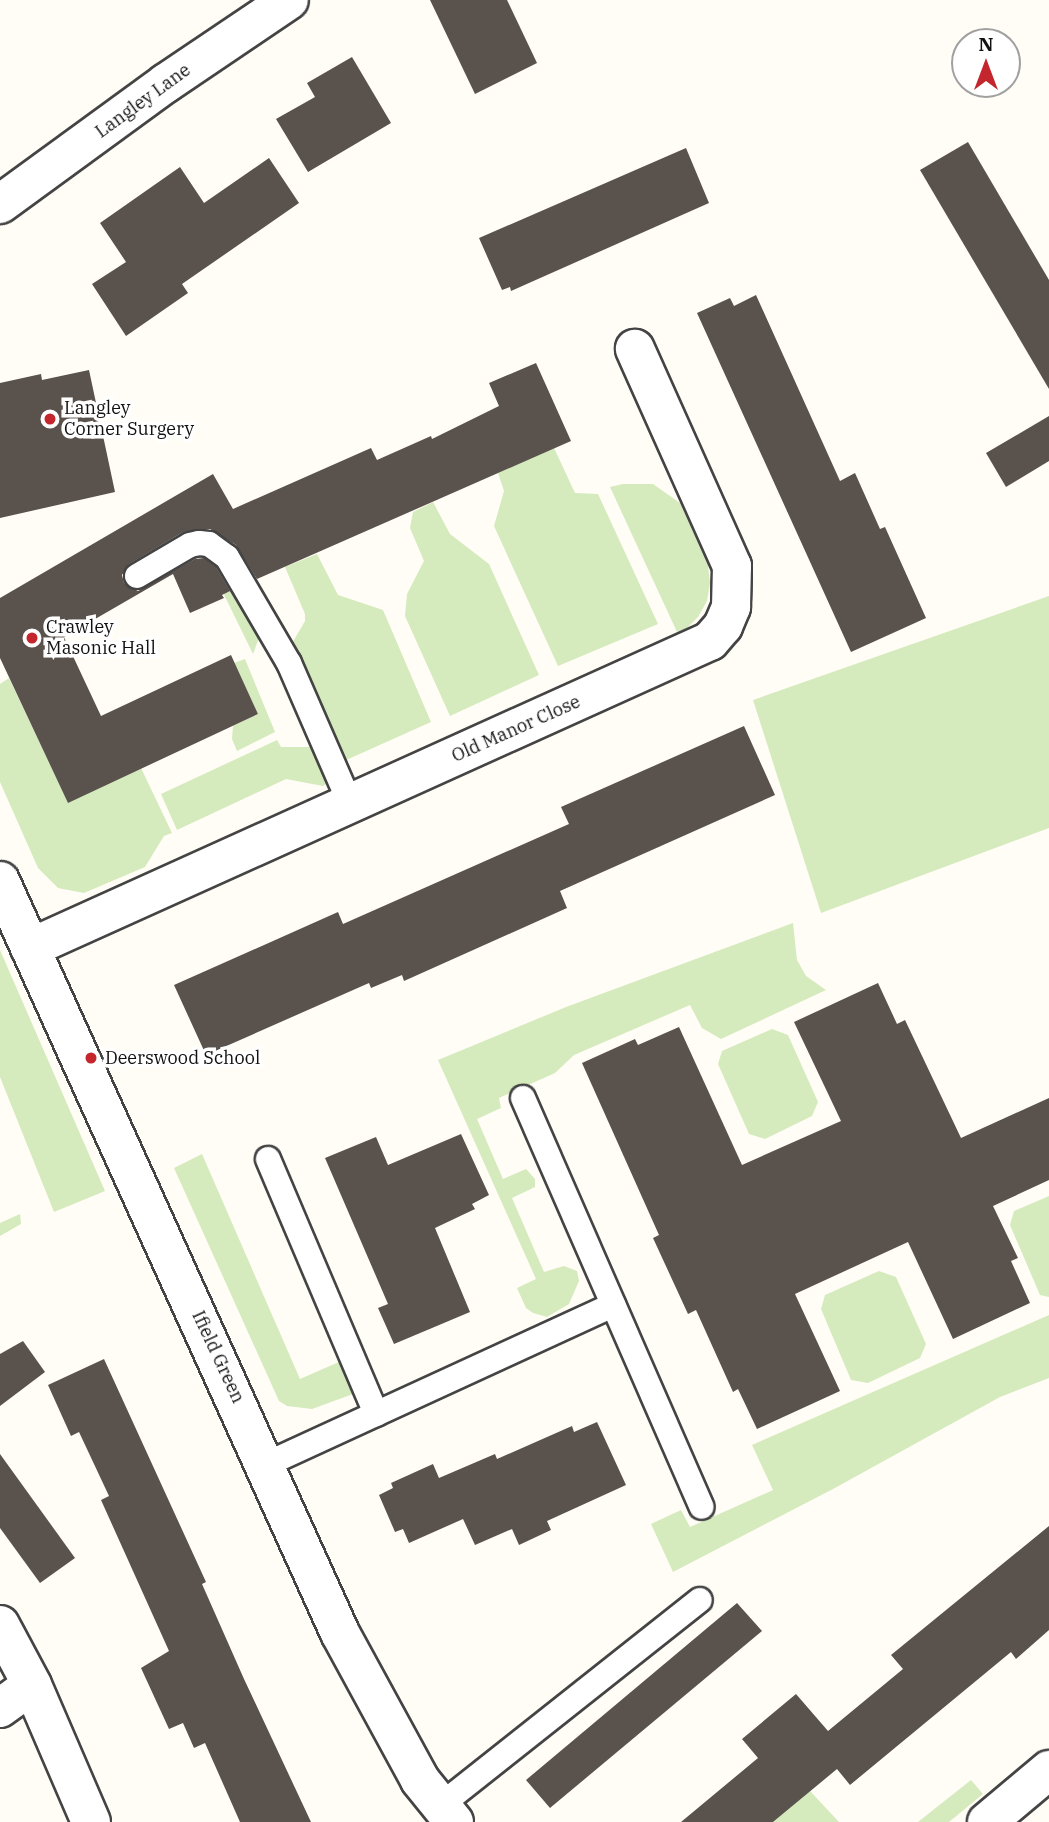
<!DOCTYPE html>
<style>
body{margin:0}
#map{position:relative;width:1049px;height:1822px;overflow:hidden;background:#fffdf5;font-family:"IBM Plex Serif",serif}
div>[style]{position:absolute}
.green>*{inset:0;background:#d5ebbd}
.building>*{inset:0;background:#5a524d}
.roads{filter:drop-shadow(2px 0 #444) drop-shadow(-2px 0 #444) drop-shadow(0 2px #444) drop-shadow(0 -2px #444)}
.service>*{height:24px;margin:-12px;padding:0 12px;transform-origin:12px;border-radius:12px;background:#fff}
.minor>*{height:38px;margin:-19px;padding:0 19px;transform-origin:19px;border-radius:19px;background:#fff}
.tertiary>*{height:38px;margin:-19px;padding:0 19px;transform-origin:19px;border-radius:19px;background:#fff}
.dots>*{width:19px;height:19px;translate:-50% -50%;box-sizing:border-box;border:4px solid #fff;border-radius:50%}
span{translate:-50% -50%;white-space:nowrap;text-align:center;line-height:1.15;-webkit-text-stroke:7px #fff;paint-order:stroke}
.street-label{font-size:18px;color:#111}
.poi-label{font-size:18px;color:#111}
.left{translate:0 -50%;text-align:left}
.north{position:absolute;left:951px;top:28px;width:70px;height:70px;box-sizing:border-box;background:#fff;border:2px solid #a0a0a0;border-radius:50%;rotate:0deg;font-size:19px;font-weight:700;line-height:28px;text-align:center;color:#111}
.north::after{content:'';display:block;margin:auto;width:24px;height:32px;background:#c4262e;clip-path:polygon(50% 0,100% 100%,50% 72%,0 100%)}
</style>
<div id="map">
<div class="green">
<div style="clip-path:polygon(554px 448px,575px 493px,598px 494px,658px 624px,558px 666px,494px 526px,504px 491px,498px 473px)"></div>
<div style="clip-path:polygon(623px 484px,653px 484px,680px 503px,708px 565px,710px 583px,707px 601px,698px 617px,687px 628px,677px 632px,610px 487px)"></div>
<div style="clip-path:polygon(433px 502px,450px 534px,489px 564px,539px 675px,450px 716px,405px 616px,407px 594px,424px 561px,410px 528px,413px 512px)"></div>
<div style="clip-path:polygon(317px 554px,338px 595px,383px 610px,431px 722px,344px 761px,291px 645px,305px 621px,305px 614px,285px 567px)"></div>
<div style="clip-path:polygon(211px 568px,221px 570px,260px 635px,253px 654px)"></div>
<div style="clip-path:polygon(1049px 596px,1049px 828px,821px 913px,753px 700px)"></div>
<div style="clip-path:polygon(245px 659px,275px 732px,237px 751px,232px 739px,233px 726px,258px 714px,234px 663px)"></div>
<div style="clip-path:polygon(9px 678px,68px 802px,141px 768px,172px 833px,164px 836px,145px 867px,84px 893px,58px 888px,38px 868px,0 782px,0 684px)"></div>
<div style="clip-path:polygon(277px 740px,281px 747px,312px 747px,329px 782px,323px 786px,286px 779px,177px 830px,161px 794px)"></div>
<div style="clip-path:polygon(793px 923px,797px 960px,806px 976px,826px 990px,721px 1039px,702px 1028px,690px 1005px,574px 1055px,555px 1073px,499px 1098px,501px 1108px,477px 1119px,503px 1179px,526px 1169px,535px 1179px,535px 1187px,512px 1198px,544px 1272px,564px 1266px,577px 1271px,579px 1281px,569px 1304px,547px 1317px,533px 1313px,526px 1308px,517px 1288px,536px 1279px,438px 1060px,566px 1007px)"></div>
<div style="clip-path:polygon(0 950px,105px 1191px,54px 1212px,0 1077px)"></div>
<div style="clip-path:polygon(772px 1029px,788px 1035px,818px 1102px,812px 1116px,765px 1139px,749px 1134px,718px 1064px,722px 1051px)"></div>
<div style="clip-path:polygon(202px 1154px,300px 1379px,339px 1362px,353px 1394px,312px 1409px,287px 1406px,279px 1401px,174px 1168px)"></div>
<div style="clip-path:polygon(1049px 1196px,1049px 1297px,1040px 1295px,1010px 1225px,1014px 1211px)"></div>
<div style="clip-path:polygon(20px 1214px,21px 1224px,0 1236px,0 1223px)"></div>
<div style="clip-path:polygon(879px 1271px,896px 1277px,926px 1344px,920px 1358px,868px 1383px,851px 1380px,821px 1309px,825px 1295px)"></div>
<div style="clip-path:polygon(1049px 1315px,1049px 1378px,1000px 1397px,833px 1489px,673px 1572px,651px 1524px,681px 1510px,690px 1527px,773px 1490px,752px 1445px)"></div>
<div style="clip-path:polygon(971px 1780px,983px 1794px,949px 1822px,918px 1822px)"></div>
<div style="clip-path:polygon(810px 1791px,839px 1822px,773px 1822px)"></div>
</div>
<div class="building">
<div style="clip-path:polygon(430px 0,507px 0,537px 63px,475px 94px)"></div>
<div style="clip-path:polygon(352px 57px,391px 123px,308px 172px,276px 119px,315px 97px,307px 83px)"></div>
<div style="clip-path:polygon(968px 142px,1049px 280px,1049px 389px,920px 170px)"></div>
<div style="clip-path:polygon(686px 148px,709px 203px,511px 291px,510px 287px,502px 290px,479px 238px)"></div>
<div style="clip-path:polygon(269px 158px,299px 203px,182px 284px,188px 293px,126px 336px,92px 284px,126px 262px,100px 223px,180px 167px,204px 203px)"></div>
<div style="clip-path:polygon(756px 295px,840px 481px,855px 473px,880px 529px,885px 527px,926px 618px,851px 652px,697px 313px,730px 298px,734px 306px)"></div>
<div style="clip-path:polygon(536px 363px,571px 441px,257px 579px,236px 545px,210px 529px,183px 532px,129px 564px,122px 575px,124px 583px,138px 591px,195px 559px,204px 558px,216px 567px,230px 591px,222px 595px,224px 598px,190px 613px,173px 574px,64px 637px,101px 716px,231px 655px,258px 714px,68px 803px,0 658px,0 598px,213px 474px,233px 509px,371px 448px,377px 460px,431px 436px,432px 439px,499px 406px,489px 383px)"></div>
<div style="clip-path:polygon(89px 370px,115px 492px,0 518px,0 383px,41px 374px,42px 380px)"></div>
<div style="clip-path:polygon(1049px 416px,1049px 461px,1006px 487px,986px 453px)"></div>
<div style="clip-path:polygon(744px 726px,775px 795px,560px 891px,567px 908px,404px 981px,402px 975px,371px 988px,369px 983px,206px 1055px,174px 985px,338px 912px,343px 924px,569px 824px,561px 807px)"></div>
<div style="clip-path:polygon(878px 983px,897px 1024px,905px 1020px,961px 1138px,1049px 1098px,1049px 1180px,993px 1206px,1018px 1258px,1011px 1261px,1030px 1303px,953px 1339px,908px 1242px,795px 1294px,840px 1391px,757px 1429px,738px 1389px,733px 1392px,696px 1310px,688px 1314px,653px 1238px,659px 1235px,582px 1063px,635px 1039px,638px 1045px,679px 1027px,742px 1165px,841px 1121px,794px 1022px)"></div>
<div style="clip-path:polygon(461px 1134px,489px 1195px,472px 1204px,475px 1209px,435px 1228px,470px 1312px,394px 1344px,378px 1308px,388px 1304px,325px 1158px,376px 1137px,388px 1165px)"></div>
<div style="clip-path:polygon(23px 1341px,45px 1372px,0 1406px,0 1354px)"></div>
<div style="clip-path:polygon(104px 1359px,206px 1582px,202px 1584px,244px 1679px,311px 1822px,240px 1822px,205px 1743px,194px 1748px,183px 1723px,169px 1729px,141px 1668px,169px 1651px,101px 1500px,109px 1496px,79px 1432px,71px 1436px,48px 1385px)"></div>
<div style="clip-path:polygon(597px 1422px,626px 1485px,547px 1521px,551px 1530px,519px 1545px,512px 1529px,475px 1545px,463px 1519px,409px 1543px,403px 1529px,395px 1532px,379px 1495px,393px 1488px,391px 1483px,433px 1464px,439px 1478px,495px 1454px,497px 1459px,572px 1426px,574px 1432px)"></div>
<div style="clip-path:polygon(0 1454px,75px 1558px,40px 1583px,0 1528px)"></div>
<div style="clip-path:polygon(1049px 1526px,1049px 1630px,1016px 1659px,1011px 1652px,850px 1785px,837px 1769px,773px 1822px,681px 1822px,758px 1758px,742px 1739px,796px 1694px,828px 1731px,903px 1669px,891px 1655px)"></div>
<div style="clip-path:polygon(737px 1603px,762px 1631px,550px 1808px,526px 1780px)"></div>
</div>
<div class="roads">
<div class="service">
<div style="left:137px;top:576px;width:61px;rotate:-30.3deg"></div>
<div style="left:190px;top:545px;width:9px;rotate:-13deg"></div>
<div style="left:199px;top:543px;width:10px;rotate:6deg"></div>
<div style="left:209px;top:544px;width:22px;rotate:36deg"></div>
<div style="left:227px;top:557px;width:123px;rotate:59.7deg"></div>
<div style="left:289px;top:663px;width:153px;rotate:66.5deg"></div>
<div style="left:523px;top:1098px;width:446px;rotate:66.4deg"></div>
<div style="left:268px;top:1159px;width:277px;rotate:67deg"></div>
<div style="left:267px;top:1464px;width:381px;rotate:-24.7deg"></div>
<div style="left:441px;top:1805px;width:330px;rotate:-38.4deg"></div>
</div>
<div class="minor">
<div style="left:0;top:204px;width:205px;rotate:-36.1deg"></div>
<div style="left:166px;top:83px;width:148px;rotate:-34deg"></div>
<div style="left:30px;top:948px;width:746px;rotate:-24.3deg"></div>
<div style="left:710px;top:641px;width:20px;rotate:-49deg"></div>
<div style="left:723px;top:626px;width:21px;rotate:-67deg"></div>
<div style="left:731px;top:607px;width:41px;rotate:-88.6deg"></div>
<div style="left:732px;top:566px;width:238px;rotate:-114.1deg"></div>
<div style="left:0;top:1625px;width:68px;rotate:61.9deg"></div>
<div style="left:32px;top:1685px;width:149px;rotate:66.7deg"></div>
<div style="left:0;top:1708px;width:39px;rotate:-36deg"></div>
</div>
<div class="tertiary">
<div style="left:0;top:881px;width:825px;rotate:65.67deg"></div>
<div style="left:340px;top:1633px;width:167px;rotate:61.4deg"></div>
<div style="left:420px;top:1780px;width:54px;rotate:51deg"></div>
<div style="left:987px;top:1822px;width:81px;rotate:-40deg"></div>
</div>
</div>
<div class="dots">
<div style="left:50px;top:419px;background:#c4262e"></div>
<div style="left:32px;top:638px;background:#c4262e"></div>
<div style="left:91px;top:1058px;background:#c4262e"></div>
</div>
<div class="street-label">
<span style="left:143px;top:101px;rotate:-36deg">Langley Lane</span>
<span style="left:516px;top:729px;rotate:-24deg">Old Manor Close</span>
<span style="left:218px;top:1357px;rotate:65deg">Ifield Green</span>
</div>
<div class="poi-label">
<span class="left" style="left:64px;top:419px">Langley<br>Corner Surgery</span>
<span class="left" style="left:46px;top:638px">Crawley<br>Masonic Hall</span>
<span class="left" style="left:105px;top:1058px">Deerswood School</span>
</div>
<div class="north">N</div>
</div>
